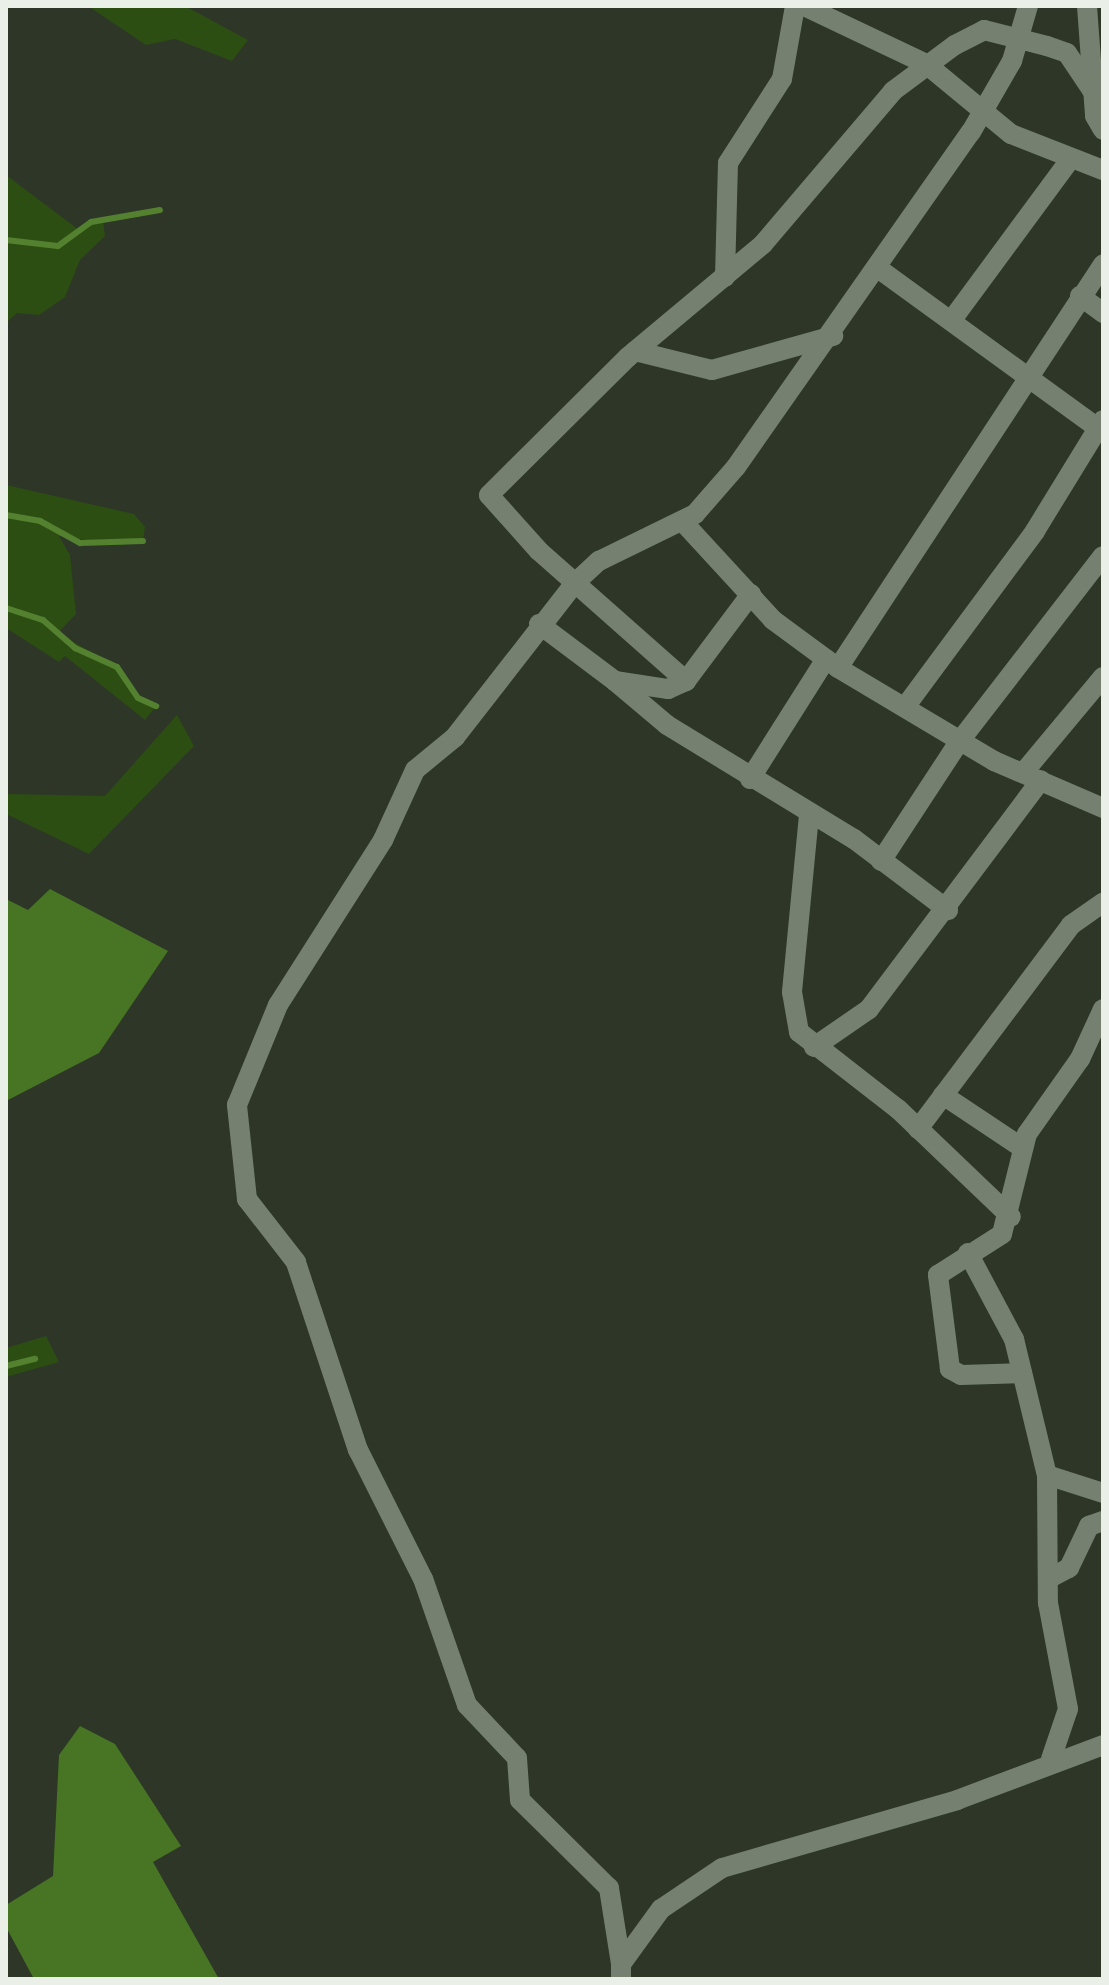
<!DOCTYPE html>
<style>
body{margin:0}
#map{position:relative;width:1109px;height:1985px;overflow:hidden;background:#2d3627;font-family:"Work Sans",sans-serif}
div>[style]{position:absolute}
.green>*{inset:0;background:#2d4e12}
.forest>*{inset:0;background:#477523}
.stream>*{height:6px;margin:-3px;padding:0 3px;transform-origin:3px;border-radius:3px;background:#538130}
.minor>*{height:20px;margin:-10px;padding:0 10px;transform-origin:10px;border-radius:10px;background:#768070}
span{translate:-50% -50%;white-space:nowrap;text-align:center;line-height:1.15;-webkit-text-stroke:6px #181c15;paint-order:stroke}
.frame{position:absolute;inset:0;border:8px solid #eaf0e7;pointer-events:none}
</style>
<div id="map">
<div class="green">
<div style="clip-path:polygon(88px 6px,185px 6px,248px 40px,232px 61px,175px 39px,146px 45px)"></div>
<div style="clip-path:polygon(6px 175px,79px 230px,103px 220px,105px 236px,80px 260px,65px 297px,39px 315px,17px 313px,6px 323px)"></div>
<div style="clip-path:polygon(6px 485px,134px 514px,145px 527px,143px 541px,122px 545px,59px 536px,70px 555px,76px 614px,58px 633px,117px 667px,138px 698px,156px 706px,145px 720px,65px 656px,59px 662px,6px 628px)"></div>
<div style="clip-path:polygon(177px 715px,194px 746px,89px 854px,6px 814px,6px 794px,105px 796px)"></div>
<div style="clip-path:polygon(46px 1336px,59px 1362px,6px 1377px,6px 1348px)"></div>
</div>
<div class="forest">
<div style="clip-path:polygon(50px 889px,168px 951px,99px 1053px,6px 1101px,6px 899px,28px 910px)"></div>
<div style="clip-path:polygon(80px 1726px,115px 1744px,181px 1846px,153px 1862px,219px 1979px,34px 1979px,6px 1927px,6px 1905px,53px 1876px,59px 1755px)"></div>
</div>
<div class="stream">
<div style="left:6px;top:240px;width:52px;rotate:6.6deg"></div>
<div style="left:58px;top:246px;width:41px;rotate:-36deg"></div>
<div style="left:91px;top:222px;width:70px;rotate:-9.9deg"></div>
<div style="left:6px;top:515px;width:35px;rotate:10deg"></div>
<div style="left:40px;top:521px;width:46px;rotate:28.8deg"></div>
<div style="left:80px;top:543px;width:63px;rotate:-1.8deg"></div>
<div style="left:6px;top:608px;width:39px;rotate:18deg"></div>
<div style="left:43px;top:620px;width:43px;rotate:41.2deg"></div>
<div style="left:75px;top:648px;width:46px;rotate:24.3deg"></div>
<div style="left:117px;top:667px;width:37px;rotate:56deg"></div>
<div style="left:138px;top:698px;width:20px;rotate:24deg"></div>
<div style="left:6px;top:1366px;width:30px;rotate:-14deg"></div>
</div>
<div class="minor">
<div style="left:804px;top:6px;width:135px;rotate:25.4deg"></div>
<div style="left:926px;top:64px;width:110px;rotate:39.5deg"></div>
<div style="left:1011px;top:134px;width:99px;rotate:21.4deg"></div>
<div style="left:1087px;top:6px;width:110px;rotate:85.8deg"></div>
<div style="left:1095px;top:116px;width:16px;rotate:60deg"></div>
<div style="left:879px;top:269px;width:277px;rotate:36deg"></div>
<div style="left:725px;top:277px;width:114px;rotate:-88.5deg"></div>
<div style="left:728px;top:163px;width:100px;rotate:-57.3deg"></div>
<div style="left:782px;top:79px;width:74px;rotate:-79.9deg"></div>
<div style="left:1080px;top:296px;width:29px;rotate:36deg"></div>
<div style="left:954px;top:317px;width:194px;rotate:-53.6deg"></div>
<div style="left:635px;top:351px;width:79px;rotate:13.9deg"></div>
<div style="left:712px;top:370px;width:126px;rotate:-15.7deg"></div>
<div style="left:683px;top:522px;width:133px;rotate:47.4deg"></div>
<div style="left:773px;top:620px;width:81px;rotate:36.4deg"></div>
<div style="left:838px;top:668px;width:182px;rotate:30.8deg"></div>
<div style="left:994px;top:761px;width:119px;rotate:23.3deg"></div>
<div style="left:751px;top:594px;width:109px;rotate:126.8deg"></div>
<div style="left:686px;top:681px;width:196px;rotate:-138.5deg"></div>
<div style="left:539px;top:551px;width:75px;rotate:-131.8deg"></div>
<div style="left:489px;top:495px;width:196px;rotate:-44.8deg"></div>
<div style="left:628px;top:357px;width:176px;rotate:-39.9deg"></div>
<div style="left:763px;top:244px;width:201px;rotate:-49.6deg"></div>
<div style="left:893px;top:91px;width:77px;rotate:-36.6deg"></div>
<div style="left:955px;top:45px;width:33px;rotate:-27deg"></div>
<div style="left:984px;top:30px;width:65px;rotate:14.3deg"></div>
<div style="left:1047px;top:46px;width:21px;rotate:19deg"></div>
<div style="left:1067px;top:53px;width:45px;rotate:56deg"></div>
<div style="left:1092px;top:90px;width:12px;rotate:-20deg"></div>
<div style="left:539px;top:624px;width:95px;rotate:36.9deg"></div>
<div style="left:615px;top:681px;width:54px;rotate:8.6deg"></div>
<div style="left:668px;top:689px;width:20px;rotate:-24deg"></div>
<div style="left:838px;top:668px;width:483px;rotate:-56.7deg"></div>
<div style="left:615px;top:681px;width:68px;rotate:40.2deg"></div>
<div style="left:667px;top:725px;width:219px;rotate:31.4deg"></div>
<div style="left:854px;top:839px;width:118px;rotate:37.1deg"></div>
<div style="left:905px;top:707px;width:219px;rotate:-53.5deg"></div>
<div style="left:1035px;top:531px;width:130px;rotate:-58.5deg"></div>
<div style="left:1023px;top:773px;width:125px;rotate:-50.2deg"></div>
<div style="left:750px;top:779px;width:142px;rotate:-57.7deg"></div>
<div style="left:809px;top:815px;width:178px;rotate:95.5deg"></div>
<div style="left:792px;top:992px;width:41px;rotate:80.1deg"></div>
<div style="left:799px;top:1032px;width:125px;rotate:37.9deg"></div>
<div style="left:898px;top:1109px;width:156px;rotate:43.7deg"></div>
<div style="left:881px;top:861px;width:142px;rotate:-56.8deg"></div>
<div style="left:959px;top:742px;width:235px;rotate:-52.3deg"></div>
<div style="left:814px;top:1047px;width:67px;rotate:-34.6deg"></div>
<div style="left:869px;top:1009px;width:286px;rotate:-53.1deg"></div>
<div style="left:943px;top:1095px;width:94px;rotate:33.7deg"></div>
<div style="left:918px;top:1129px;width:255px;rotate:-53.1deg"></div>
<div style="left:1071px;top:925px;width:39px;rotate:-35deg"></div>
<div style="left:968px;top:1253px;width:98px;rotate:61.9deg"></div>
<div style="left:1014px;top:1339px;width:140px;rotate:76.4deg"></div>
<div style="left:1047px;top:1475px;width:128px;rotate:89.6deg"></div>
<div style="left:1048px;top:1603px;width:108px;rotate:79.3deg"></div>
<div style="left:1068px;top:1709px;width:53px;rotate:108.8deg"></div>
<div style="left:1022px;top:1373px;width:61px;rotate:178.1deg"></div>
<div style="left:961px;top:1375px;width:13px;rotate:-151deg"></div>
<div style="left:950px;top:1369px;width:95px;rotate:-97.3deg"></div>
<div style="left:938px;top:1275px;width:76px;rotate:-32.6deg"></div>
<div style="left:1002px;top:1234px;width:103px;rotate:-76deg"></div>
<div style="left:1027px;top:1134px;width:92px;rotate:-54.8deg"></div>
<div style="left:1080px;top:1059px;width:55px;rotate:-65.3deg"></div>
<div style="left:1047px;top:1475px;width:59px;rotate:17.8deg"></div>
<div style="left:1048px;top:1579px;width:24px;rotate:-28deg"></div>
<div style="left:1069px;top:1568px;width:47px;rotate:-64.5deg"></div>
<div style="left:1089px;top:1526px;width:15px;rotate:-20deg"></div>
<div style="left:621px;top:1964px;width:77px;rotate:-99deg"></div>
<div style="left:609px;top:1888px;width:125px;rotate:-135.3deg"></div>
<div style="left:520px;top:1800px;width:42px;rotate:-94.1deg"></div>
<div style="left:517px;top:1758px;width:73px;rotate:-133.3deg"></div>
<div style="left:467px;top:1705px;width:133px;rotate:-109.2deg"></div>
<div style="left:423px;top:1579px;width:144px;rotate:-116.7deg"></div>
<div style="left:358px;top:1450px;width:198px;rotate:-108.3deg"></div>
<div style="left:296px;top:1262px;width:80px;rotate:-127.9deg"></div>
<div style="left:247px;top:1199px;width:95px;rotate:-96.1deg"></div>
<div style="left:237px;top:1105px;width:108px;rotate:-67.7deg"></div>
<div style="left:278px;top:1005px;width:196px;rotate:-57.5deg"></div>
<div style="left:383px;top:840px;width:77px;rotate:-65.4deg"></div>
<div style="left:415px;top:770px;width:52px;rotate:-39.5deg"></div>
<div style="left:455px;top:737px;width:195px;rotate:-52.1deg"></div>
<div style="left:575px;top:583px;width:33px;rotate:-43deg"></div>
<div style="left:599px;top:561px;width:107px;rotate:-26.1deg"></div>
<div style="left:695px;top:514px;width:62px;rotate:-48.9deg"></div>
<div style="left:736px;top:467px;width:409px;rotate:-55deg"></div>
<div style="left:971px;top:132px;width:82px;rotate:-60deg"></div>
<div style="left:1012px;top:61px;width:57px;rotate:-73.8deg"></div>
<div style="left:621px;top:1979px;width:15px;rotate:-90deg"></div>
<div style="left:621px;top:1964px;width:68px;rotate:-54deg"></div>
<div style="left:661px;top:1909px;width:73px;rotate:-33.9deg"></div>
<div style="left:722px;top:1868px;width:245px;rotate:-16.1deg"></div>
<div style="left:957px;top:1800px;width:156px;rotate:-20.6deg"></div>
</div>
<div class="frame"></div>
</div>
